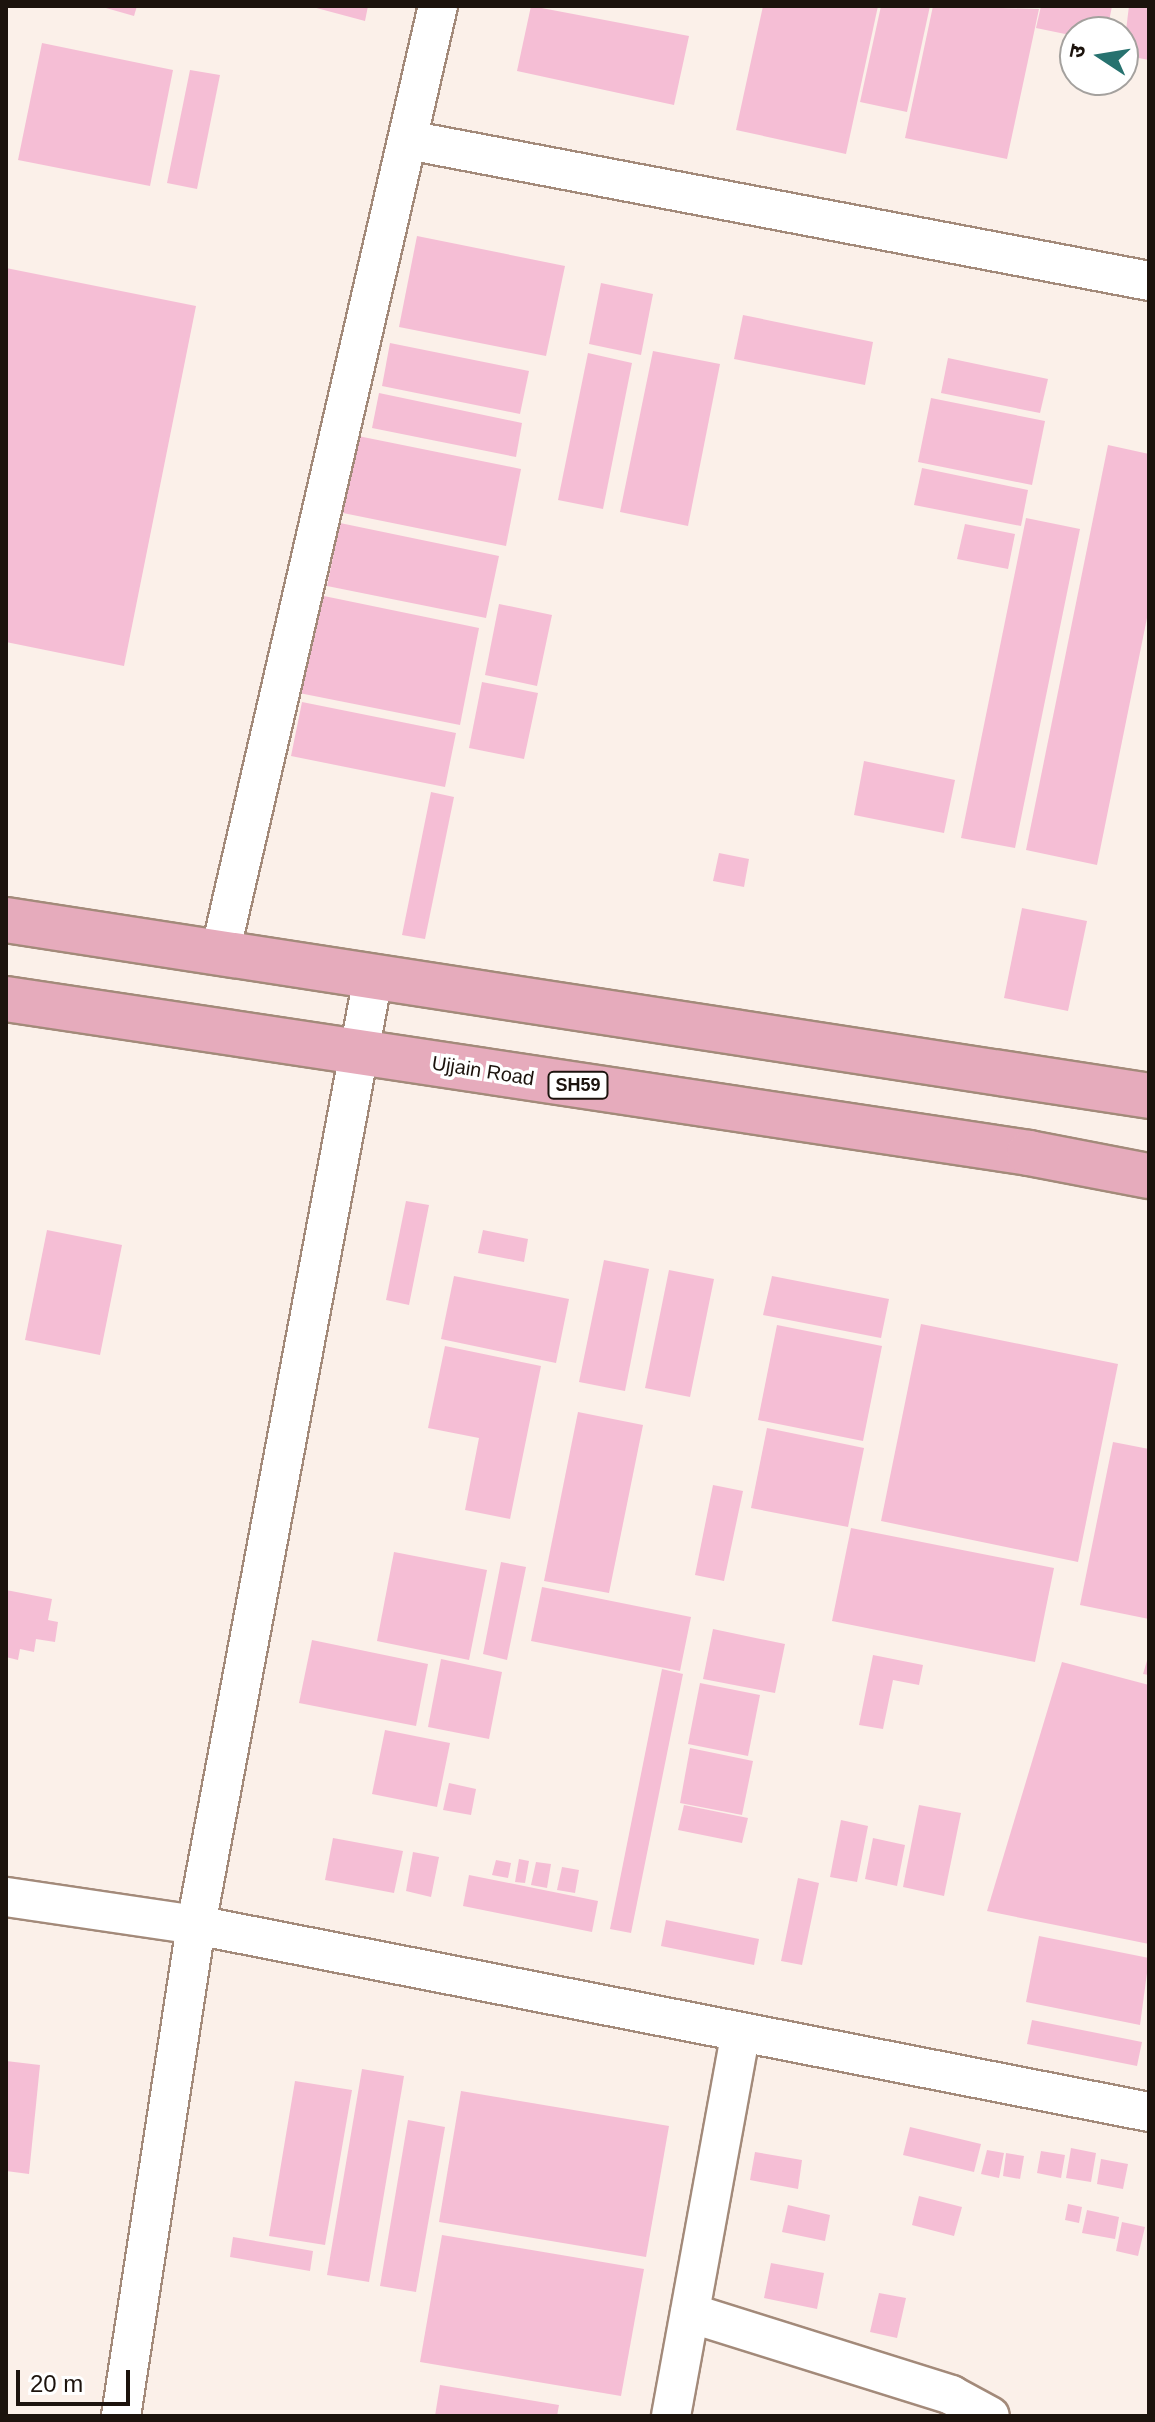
<!DOCTYPE html>
<meta charset="utf-8">
<style>
body{margin:0}
#map{position:relative;width:1155px;height:2422px;overflow:hidden;background:#fbf0e9;font-family:Helvetica,"Noto Sans Devanagari",sans-serif}
div>[style]{position:absolute}
.building>*{inset:0;background:#f5bed5}
.roads{filter:drop-shadow(2px 0 #a38a7a) drop-shadow(-2px 0 #a38a7a) drop-shadow(0 2px #a38a7a) drop-shadow(0 -2px #a38a7a)}
.minor>*{height:38px;margin:-19px;padding:0 19px;transform-origin:19px;border-radius:19px;background:#fff}
.major>*{height:44px;margin:-22px;padding:0 22px;transform-origin:22px;border-radius:22px;background:#e6abbc}
span{translate:-50% -50%;white-space:nowrap;text-align:center;line-height:1.15;-webkit-text-stroke:7px #fff;paint-order:stroke}
.shield-label span{padding:2px 6px;background:#fff;border:2px solid;border-radius:6px;-webkit-text-stroke-width:0}
.shield-label{font-size:18px;color:#1c130d;font-weight:700}
.street-label{font-size:20px;color:#1c130d}
.frame{position:absolute;inset:0;border:8px solid #1c130d;pointer-events:none}
.north{position:absolute;left:1059px;top:16px;width:80px;height:80px;box-sizing:border-box;background:#fff;border:2px solid #a4a19e;border-radius:50%;rotate:282deg;font-size:22px;font-weight:700;line-height:32px;text-align:center;color:#1c130d}
.north::after{content:'';display:block;margin:auto;width:28px;height:36px;background:#27726f;clip-path:polygon(50% 0,100% 100%,50% 72%,0 100%)}
.scale{position:absolute;left:16px;top:2370px;width:114px;height:36px;box-sizing:border-box;border:4px solid #1c130d;border-top:0;padding-left:10px;font-size:24px;line-height:28px;white-space:nowrap;color:#1c130d;-webkit-text-stroke:6px #fff;paint-order:stroke}
</style>
<div id="map">
<div class="building">
<div style="clip-path:polygon(99px 6px,137px 6px,134px 16px)"></div>
<div style="clip-path:polygon(309px 6px,368px 6px,365px 21px)"></div>
<div style="clip-path:polygon(531px 6px,689px 36px,674px 105px,517px 71px)"></div>
<div style="clip-path:polygon(763px 6px,878px 6px,846px 154px,736px 130px)"></div>
<div style="clip-path:polygon(881px 6px,930px 6px,907px 112px,860px 102px)"></div>
<div style="clip-path:polygon(933px 6px,1039px 9px,1007px 159px,905px 138px)"></div>
<div style="clip-path:polygon(1041px 6px,1112px 6px,1107px 32px,1075px 36px,1036px 28px)"></div>
<div style="clip-path:polygon(1129px 6px,1149px 6px,1149px 60px,1123px 55px)"></div>
<div style="clip-path:polygon(42px 43px,173px 70px,150px 186px,18px 160px)"></div>
<div style="clip-path:polygon(190px 70px,220px 75px,197px 189px,167px 183px)"></div>
<div style="clip-path:polygon(417px 236px,565px 266px,546px 356px,399px 327px)"></div>
<div style="clip-path:polygon(6px 268px,196px 306px,124px 666px,6px 642px)"></div>
<div style="clip-path:polygon(601px 283px,653px 294px,641px 355px,589px 344px)"></div>
<div style="clip-path:polygon(743px 315px,873px 342px,865px 385px,734px 359px)"></div>
<div style="clip-path:polygon(390px 343px,529px 371px,520px 414px,382px 386px)"></div>
<div style="clip-path:polygon(653px 351px,720px 364px,688px 526px,620px 512px)"></div>
<div style="clip-path:polygon(588px 353px,632px 363px,603px 509px,558px 500px)"></div>
<div style="clip-path:polygon(948px 358px,1048px 379px,1040px 413px,941px 393px)"></div>
<div style="clip-path:polygon(379px 393px,522px 423px,516px 457px,372px 428px)"></div>
<div style="clip-path:polygon(931px 398px,1045px 421px,1032px 485px,918px 462px)"></div>
<div style="clip-path:polygon(358px 436px,521px 469px,506px 546px,343px 513px)"></div>
<div style="clip-path:polygon(1108px 445px,1149px 454px,1149px 608px,1097px 865px,1026px 850px)"></div>
<div style="clip-path:polygon(922px 468px,1028px 490px,1021px 526px,914px 505px)"></div>
<div style="clip-path:polygon(1026px 518px,1080px 529px,1015px 848px,961px 838px)"></div>
<div style="clip-path:polygon(340px 523px,499px 556px,486px 618px,327px 586px)"></div>
<div style="clip-path:polygon(965px 524px,1015px 534px,1008px 569px,957px 559px)"></div>
<div style="clip-path:polygon(319px 595px,479px 628px,460px 725px,299px 693px)"></div>
<div style="clip-path:polygon(499px 604px,552px 615px,537px 686px,485px 675px)"></div>
<div style="clip-path:polygon(482px 682px,538px 693px,524px 759px,469px 748px)"></div>
<div style="clip-path:polygon(302px 702px,456px 733px,445px 787px,291px 756px)"></div>
<div style="clip-path:polygon(864px 761px,955px 780px,944px 833px,854px 815px)"></div>
<div style="clip-path:polygon(431px 792px,454px 797px,425px 939px,402px 935px)"></div>
<div style="clip-path:polygon(719px 853px,749px 859px,744px 887px,713px 881px)"></div>
<div style="clip-path:polygon(1022px 908px,1087px 921px,1068px 1011px,1004px 998px)"></div>
<div style="clip-path:polygon(406px 1201px,429px 1205px,409px 1305px,386px 1300px)"></div>
<div style="clip-path:polygon(47px 1230px,122px 1245px,100px 1355px,25px 1340px)"></div>
<div style="clip-path:polygon(483px 1230px,528px 1239px,524px 1262px,478px 1253px)"></div>
<div style="clip-path:polygon(604px 1260px,649px 1269px,625px 1391px,579px 1382px)"></div>
<div style="clip-path:polygon(669px 1270px,714px 1279px,690px 1397px,645px 1388px)"></div>
<div style="clip-path:polygon(454px 1276px,569px 1299px,556px 1363px,441px 1339px)"></div>
<div style="clip-path:polygon(772px 1276px,889px 1299px,881px 1338px,763px 1315px)"></div>
<div style="clip-path:polygon(921px 1324px,1118px 1364px,1078px 1562px,881px 1521px)"></div>
<div style="clip-path:polygon(777px 1325px,882px 1346px,863px 1441px,758px 1420px)"></div>
<div style="clip-path:polygon(445px 1346px,541px 1366px,510px 1519px,465px 1510px,479px 1438px,428px 1428px)"></div>
<div style="clip-path:polygon(578px 1412px,643px 1425px,609px 1593px,544px 1581px)"></div>
<div style="clip-path:polygon(767px 1428px,864px 1448px,848px 1527px,751px 1508px)"></div>
<div style="clip-path:polygon(1113px 1442px,1149px 1449px,1149px 1619px,1080px 1605px)"></div>
<div style="clip-path:polygon(713px 1485px,743px 1491px,724px 1581px,695px 1575px)"></div>
<div style="clip-path:polygon(851px 1528px,1054px 1568px,1035px 1662px,832px 1621px)"></div>
<div style="clip-path:polygon(394px 1552px,487px 1570px,469px 1660px,377px 1641px)"></div>
<div style="clip-path:polygon(501px 1562px,526px 1567px,507px 1660px,483px 1654px)"></div>
<div style="clip-path:polygon(542px 1587px,691px 1617px,680px 1671px,531px 1641px)"></div>
<div style="clip-path:polygon(6px 1590px,52px 1599px,48px 1620px,58px 1622px,55px 1642px,36px 1639px,34px 1652px,20px 1649px,18px 1660px,6px 1657px)"></div>
<div style="clip-path:polygon(713px 1629px,785px 1644px,775px 1693px,703px 1679px)"></div>
<div style="clip-path:polygon(312px 1640px,428px 1664px,416px 1726px,299px 1703px)"></div>
<div style="clip-path:polygon(1149px 1654px,1149px 1675px,1143px 1674px)"></div>
<div style="clip-path:polygon(873px 1655px,923px 1665px,919px 1685px,893px 1680px,883px 1729px,859px 1725px)"></div>
<div style="clip-path:polygon(441px 1659px,502px 1672px,489px 1739px,428px 1727px)"></div>
<div style="clip-path:polygon(1062px 1662px,1149px 1685px,1149px 1944px,987px 1911px)"></div>
<div style="clip-path:polygon(662px 1669px,683px 1674px,631px 1933px,610px 1929px)"></div>
<div style="clip-path:polygon(700px 1683px,760px 1695px,748px 1756px,688px 1744px)"></div>
<div style="clip-path:polygon(385px 1730px,450px 1743px,437px 1807px,372px 1794px)"></div>
<div style="clip-path:polygon(690px 1748px,753px 1761px,742px 1815px,680px 1803px)"></div>
<div style="clip-path:polygon(449px 1783px,476px 1789px,471px 1815px,443px 1810px)"></div>
<div style="clip-path:polygon(684px 1805px,748px 1818px,742px 1843px,678px 1830px)"></div>
<div style="clip-path:polygon(919px 1805px,961px 1813px,944px 1896px,903px 1887px)"></div>
<div style="clip-path:polygon(841px 1820px,868px 1826px,857px 1882px,830px 1877px)"></div>
<div style="clip-path:polygon(333px 1838px,403px 1851px,394px 1893px,325px 1880px)"></div>
<div style="clip-path:polygon(873px 1838px,905px 1845px,897px 1886px,865px 1879px)"></div>
<div style="clip-path:polygon(413px 1852px,439px 1857px,431px 1897px,406px 1891px)"></div>
<div style="clip-path:polygon(519px 1859px,529px 1861px,525px 1883px,515px 1882px)"></div>
<div style="clip-path:polygon(496px 1860px,511px 1863px,508px 1878px,492px 1875px)"></div>
<div style="clip-path:polygon(536px 1862px,551px 1864px,547px 1888px,531px 1885px)"></div>
<div style="clip-path:polygon(562px 1867px,579px 1870px,575px 1893px,557px 1890px)"></div>
<div style="clip-path:polygon(469px 1875px,598px 1901px,592px 1932px,463px 1906px)"></div>
<div style="clip-path:polygon(798px 1878px,819px 1883px,802px 1965px,781px 1961px)"></div>
<div style="clip-path:polygon(666px 1920px,759px 1939px,754px 1965px,661px 1946px)"></div>
<div style="clip-path:polygon(1039px 1936px,1149px 1958px,1140px 2025px,1026px 2002px)"></div>
<div style="clip-path:polygon(1032px 2020px,1142px 2042px,1137px 2066px,1027px 2044px)"></div>
<div style="clip-path:polygon(6px 2061px,40px 2065px,29px 2174px,6px 2171px)"></div>
<div style="clip-path:polygon(362px 2069px,404px 2076px,369px 2282px,327px 2275px)"></div>
<div style="clip-path:polygon(295px 2081px,352px 2090px,325px 2245px,269px 2236px)"></div>
<div style="clip-path:polygon(461px 2091px,669px 2126px,646px 2257px,439px 2222px)"></div>
<div style="clip-path:polygon(408px 2120px,445px 2127px,416px 2292px,380px 2286px)"></div>
<div style="clip-path:polygon(910px 2127px,981px 2144px,974px 2172px,903px 2155px)"></div>
<div style="clip-path:polygon(1071px 2148px,1096px 2153px,1091px 2182px,1066px 2178px)"></div>
<div style="clip-path:polygon(987px 2150px,1004px 2153px,999px 2178px,981px 2174px)"></div>
<div style="clip-path:polygon(1041px 2151px,1065px 2155px,1061px 2178px,1037px 2173px)"></div>
<div style="clip-path:polygon(755px 2152px,802px 2160px,798px 2189px,750px 2180px)"></div>
<div style="clip-path:polygon(1006px 2153px,1024px 2156px,1020px 2179px,1003px 2176px)"></div>
<div style="clip-path:polygon(1101px 2159px,1128px 2164px,1123px 2189px,1097px 2184px)"></div>
<div style="clip-path:polygon(919px 2196px,962px 2207px,954px 2236px,912px 2225px)"></div>
<div style="clip-path:polygon(1068px 2204px,1082px 2207px,1079px 2223px,1065px 2220px)"></div>
<div style="clip-path:polygon(788px 2205px,830px 2215px,825px 2241px,782px 2232px)"></div>
<div style="clip-path:polygon(1087px 2210px,1119px 2217px,1115px 2239px,1082px 2233px)"></div>
<div style="clip-path:polygon(1122px 2222px,1145px 2227px,1138px 2256px,1116px 2251px)"></div>
<div style="clip-path:polygon(442px 2235px,644px 2269px,621px 2396px,420px 2362px)"></div>
<div style="clip-path:polygon(233px 2237px,313px 2251px,310px 2271px,230px 2257px)"></div>
<div style="clip-path:polygon(771px 2263px,824px 2273px,817px 2309px,764px 2298px)"></div>
<div style="clip-path:polygon(879px 2293px,906px 2298px,897px 2338px,870px 2332px)"></div>
<div style="clip-path:polygon(440px 2385px,559px 2405px,557px 2416px,435px 2416px)"></div>
</div>
<div class="roads">
<div class="minor">
<div style="left:408px;top:140px;width:754px;rotate:10.77deg"></div>
<div style="left:220px;top:953px;width:972px;rotate:-77.04deg"></div>
<div style="left:6px;top:1897px;width:192px;rotate:8.4deg"></div>
<div style="left:196px;top:1925px;width:971px;rotate:11.1deg"></div>
<div style="left:690px;top:2313px;width:274px;rotate:17.4deg"></div>
<div style="left:951px;top:2395px;width:44px;rotate:28.3deg"></div>
<div style="left:121px;top:2416px;width:497px;rotate:-81.3deg"></div>
<div style="left:196px;top:1925px;width:964px;rotate:-79.42deg"></div>
<div style="left:671px;top:2416px;width:390px;rotate:-79.7deg"></div>
</div>
<div class="major">
<div style="left:6px;top:920px;width:1156px;rotate:8.75deg"></div>
<div style="left:6px;top:999px;width:1035px;rotate:8.56deg"></div>
<div style="left:1029px;top:1153px;width:122px;rotate:10.9deg"></div>
</div>
</div>
<div class="shield-label">
<span style="left:578px;top:1085px">SH59</span>
</div>
<div class="street-label">
<span style="left:483px;top:1071px;rotate:9deg">Ujjain Road</span>
</div>
<div class="frame"></div>
<div class="north">उ</div>
<div class="scale">20 m</div>
</div>
